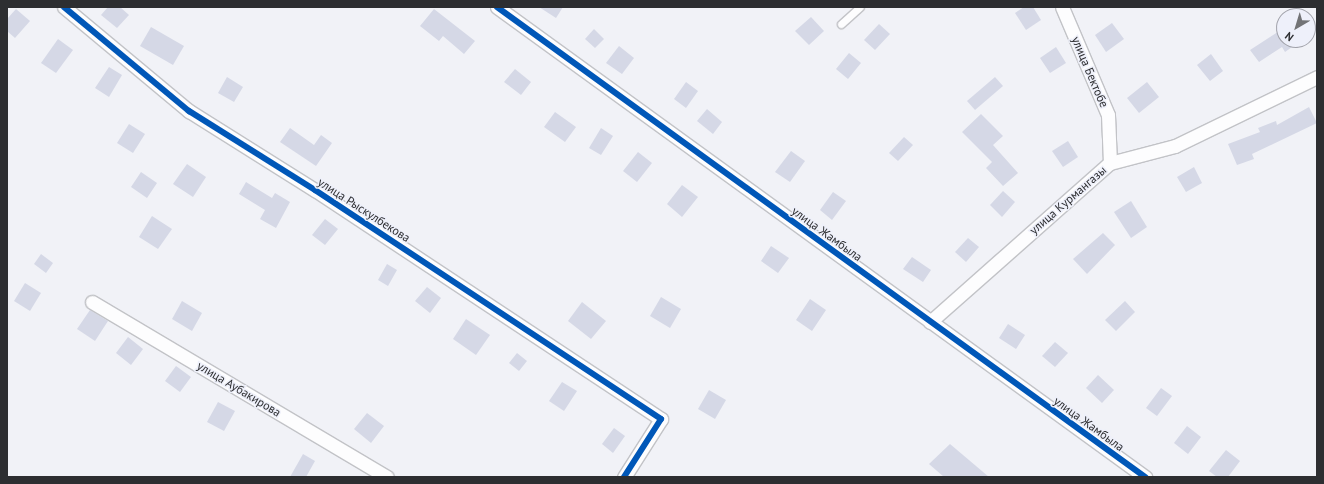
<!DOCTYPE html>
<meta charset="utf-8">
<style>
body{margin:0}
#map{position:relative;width:1324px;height:484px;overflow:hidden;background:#f1f2f7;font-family:"PT Sans",sans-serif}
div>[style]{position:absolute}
.building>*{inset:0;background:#d5d8e6}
.roads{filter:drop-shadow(1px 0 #c2c3c7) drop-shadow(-1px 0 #c2c3c7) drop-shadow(0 1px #c2c3c7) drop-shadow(0 -1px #c2c3c7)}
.lane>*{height:7px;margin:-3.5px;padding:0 3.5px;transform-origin:3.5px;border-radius:3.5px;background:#fdfdfe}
.street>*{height:13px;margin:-6.5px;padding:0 6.5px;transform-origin:6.5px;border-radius:6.5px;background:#fdfdfe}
.cycleway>*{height:6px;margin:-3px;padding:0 3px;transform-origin:3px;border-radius:3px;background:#0057b8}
span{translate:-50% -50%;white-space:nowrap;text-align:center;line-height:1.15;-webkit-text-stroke:3px #eef0fa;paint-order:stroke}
.street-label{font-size:12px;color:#2d2e31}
.frame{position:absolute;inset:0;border:8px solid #2d2e31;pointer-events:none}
.north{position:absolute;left:1276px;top:8px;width:40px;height:40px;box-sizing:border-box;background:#eef0fa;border:1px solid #a1a2aa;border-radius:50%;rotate:218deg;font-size:11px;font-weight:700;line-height:16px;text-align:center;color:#2d2e31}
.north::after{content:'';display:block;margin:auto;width:14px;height:18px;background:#727376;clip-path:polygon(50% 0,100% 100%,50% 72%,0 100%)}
</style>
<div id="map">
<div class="building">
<div style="clip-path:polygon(108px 7px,120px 7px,129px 15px,117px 28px,101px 15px)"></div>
<div style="clip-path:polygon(539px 7px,563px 7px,556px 18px)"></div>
<div style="clip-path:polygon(1024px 7px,1033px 7px,1041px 20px,1026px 30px,1015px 13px)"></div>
<div style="clip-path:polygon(16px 9px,30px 21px,15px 38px,7px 31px,7px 19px)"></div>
<div style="clip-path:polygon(434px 9px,475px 41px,464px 54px,443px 36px,439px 41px,420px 26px)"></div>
<div style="clip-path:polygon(811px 17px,824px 31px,809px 45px,795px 31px)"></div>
<div style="clip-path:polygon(1112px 23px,1124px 39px,1106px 52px,1095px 35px)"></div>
<div style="clip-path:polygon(879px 24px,890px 34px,875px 50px,864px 40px)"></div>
<div style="clip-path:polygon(151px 27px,184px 46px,173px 65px,140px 46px)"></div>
<div style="clip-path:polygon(1284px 28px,1284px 40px,1302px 40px,1285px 52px,1282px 47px,1259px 62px,1250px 50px)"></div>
<div style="clip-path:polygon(594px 29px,604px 39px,595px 48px,585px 39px)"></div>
<div style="clip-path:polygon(58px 39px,73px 50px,56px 73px,41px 63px)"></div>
<div style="clip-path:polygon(619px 46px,634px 58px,622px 74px,606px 63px)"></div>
<div style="clip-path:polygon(1056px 47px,1066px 63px,1050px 73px,1040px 58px)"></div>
<div style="clip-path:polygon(849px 53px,861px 63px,848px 79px,836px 69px)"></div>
<div style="clip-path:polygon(1211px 54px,1223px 71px,1210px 81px,1197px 65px)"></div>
<div style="clip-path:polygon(109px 67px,122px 75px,109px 97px,95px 88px)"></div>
<div style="clip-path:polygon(515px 69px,531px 82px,521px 95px,504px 82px)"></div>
<div style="clip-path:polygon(227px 77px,243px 87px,234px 102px,218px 93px)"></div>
<div style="clip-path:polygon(995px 77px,1003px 86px,975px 110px,967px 101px)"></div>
<div style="clip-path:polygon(686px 82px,698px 91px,686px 108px,674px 99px)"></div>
<div style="clip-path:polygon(1147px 82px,1159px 97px,1139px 113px,1127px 98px)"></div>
<div style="clip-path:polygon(1309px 107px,1317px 123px,1252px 154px,1254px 159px,1237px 165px,1228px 144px,1260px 132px,1258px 128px,1276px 121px,1277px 125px)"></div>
<div style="clip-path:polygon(707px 109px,722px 122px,713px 134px,697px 121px)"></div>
<div style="clip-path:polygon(555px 112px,576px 127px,565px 142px,544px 127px)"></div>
<div style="clip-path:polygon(981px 114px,1003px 136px,993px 145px,1018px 173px,1003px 186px,986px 168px,992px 162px,962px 132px)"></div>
<div style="clip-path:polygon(129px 124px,145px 134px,133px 153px,117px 143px)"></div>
<div style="clip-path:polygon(290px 128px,314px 145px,321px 135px,332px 143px,316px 166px,280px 142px)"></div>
<div style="clip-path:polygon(601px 128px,613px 136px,601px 155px,589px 148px)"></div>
<div style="clip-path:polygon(904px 137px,913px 145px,898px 161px,889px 153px)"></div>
<div style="clip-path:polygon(1068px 141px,1078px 157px,1063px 167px,1052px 151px)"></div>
<div style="clip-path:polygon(791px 151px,805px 161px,790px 182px,775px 172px)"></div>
<div style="clip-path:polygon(638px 152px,652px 163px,637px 182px,623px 171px)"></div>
<div style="clip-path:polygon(187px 164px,206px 177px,193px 197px,173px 184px)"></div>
<div style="clip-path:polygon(1194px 167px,1202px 183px,1186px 192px,1177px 177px)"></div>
<div style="clip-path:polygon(141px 172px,157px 183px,147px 198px,131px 187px)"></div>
<div style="clip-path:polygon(246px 182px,272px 198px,275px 193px,290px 202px,276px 228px,260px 219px,265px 210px,239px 194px)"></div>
<div style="clip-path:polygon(682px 185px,698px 197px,682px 217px,667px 204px)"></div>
<div style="clip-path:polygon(1003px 191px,1015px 202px,1002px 217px,990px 205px)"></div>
<div style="clip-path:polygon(833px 192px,846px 201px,832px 220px,820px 210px)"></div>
<div style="clip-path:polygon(1131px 201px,1147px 227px,1131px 238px,1114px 212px)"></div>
<div style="clip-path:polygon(152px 216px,172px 229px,158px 249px,139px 237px)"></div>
<div style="clip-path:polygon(325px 219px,338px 229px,325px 245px,312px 235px)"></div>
<div style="clip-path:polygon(1103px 233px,1115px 245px,1087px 274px,1073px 259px)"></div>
<div style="clip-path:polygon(968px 238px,979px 247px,966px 262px,955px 252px)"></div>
<div style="clip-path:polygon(771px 246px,789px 258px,778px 273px,761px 261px)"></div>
<div style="clip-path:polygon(41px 254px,53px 263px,46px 273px,34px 264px)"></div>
<div style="clip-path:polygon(912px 257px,931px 270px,923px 282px,903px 269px)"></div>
<div style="clip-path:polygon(387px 264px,397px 270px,388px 286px,378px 280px)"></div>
<div style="clip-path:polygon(25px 283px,41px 293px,30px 311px,14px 301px)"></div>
<div style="clip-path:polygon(427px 287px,441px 298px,430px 313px,415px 301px)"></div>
<div style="clip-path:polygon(661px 297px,681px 309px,670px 328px,650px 316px)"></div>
<div style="clip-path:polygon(810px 299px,826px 310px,812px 331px,796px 320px)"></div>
<div style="clip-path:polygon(182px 301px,202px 313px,192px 331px,172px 319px)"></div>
<div style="clip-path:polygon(1125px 301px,1135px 312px,1116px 331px,1105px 320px)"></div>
<div style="clip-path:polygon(582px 302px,606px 321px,591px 339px,568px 321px)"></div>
<div style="clip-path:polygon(90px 310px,108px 321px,95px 341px,77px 329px)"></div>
<div style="clip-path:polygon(466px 319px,490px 335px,476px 355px,453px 339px)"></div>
<div style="clip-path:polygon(1008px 324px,1025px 335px,1016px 349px,999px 338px)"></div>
<div style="clip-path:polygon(128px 337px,143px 349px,131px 365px,116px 353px)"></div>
<div style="clip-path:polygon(1055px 342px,1068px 353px,1055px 367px,1042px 356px)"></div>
<div style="clip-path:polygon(517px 353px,527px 361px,519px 371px,509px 363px)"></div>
<div style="clip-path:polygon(176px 366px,191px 377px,180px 392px,165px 381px)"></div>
<div style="clip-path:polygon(1098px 375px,1114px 390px,1102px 403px,1086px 388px)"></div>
<div style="clip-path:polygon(562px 382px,577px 391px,564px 411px,549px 401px)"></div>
<div style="clip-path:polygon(1161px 388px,1172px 396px,1157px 416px,1146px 408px)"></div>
<div style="clip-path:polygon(709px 390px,726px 400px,715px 419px,698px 409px)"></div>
<div style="clip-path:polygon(218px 402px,235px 411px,224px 431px,207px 422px)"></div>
<div style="clip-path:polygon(367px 413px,384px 426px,371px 443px,354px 429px)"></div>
<div style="clip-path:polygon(1187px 426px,1201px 437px,1188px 454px,1174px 443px)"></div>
<div style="clip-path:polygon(614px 428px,625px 436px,613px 453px,602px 444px)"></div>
<div style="clip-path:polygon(950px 444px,989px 477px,944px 477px,929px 464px)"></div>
<div style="clip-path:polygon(1226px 450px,1240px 461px,1228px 477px,1217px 477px,1209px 471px)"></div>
<div style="clip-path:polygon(303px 454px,315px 461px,306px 477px,290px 477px)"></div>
</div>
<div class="roads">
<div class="lane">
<div style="left:841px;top:24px;width:25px;rotate:-42deg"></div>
</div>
<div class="street">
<div style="left:64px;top:7px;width:163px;rotate:39.8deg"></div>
<div style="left:189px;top:111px;width:149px;rotate:32.1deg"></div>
<div style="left:315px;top:190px;width:415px;rotate:33.5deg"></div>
<div style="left:661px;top:419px;width:69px;rotate:122.5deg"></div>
<div style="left:497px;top:7px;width:801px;rotate:35.95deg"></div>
<div style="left:1062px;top:7px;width:117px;rotate:66.9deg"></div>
<div style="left:1108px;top:115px;width:48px;rotate:87.6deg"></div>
<div style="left:92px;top:302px;width:343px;rotate:30.7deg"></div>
<div style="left:930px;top:322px;width:240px;rotate:-41.5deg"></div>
<div style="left:1110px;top:163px;width:67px;rotate:-14.7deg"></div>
<div style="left:1175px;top:146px;width:158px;rotate:-25.9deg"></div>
</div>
</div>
<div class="cycleway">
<div style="left:64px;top:7px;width:163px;rotate:39.8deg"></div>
<div style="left:189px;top:111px;width:149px;rotate:32.1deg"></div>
<div style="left:315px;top:190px;width:415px;rotate:33.5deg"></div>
<div style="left:661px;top:419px;width:69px;rotate:122.5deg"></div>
<div style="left:497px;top:7px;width:801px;rotate:35.95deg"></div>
</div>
<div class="street-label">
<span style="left:1090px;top:72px;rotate:67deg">улица Бектобе</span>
<span style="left:1068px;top:200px;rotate:-41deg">улица Курмангазы</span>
<span style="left:364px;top:210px;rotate:33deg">улица Рыскулбекова</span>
<span style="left:827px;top:234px;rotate:36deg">улица Жамбыла</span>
<span style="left:239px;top:389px;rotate:31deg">улица Аубакирова</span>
<span style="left:1089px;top:424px;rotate:36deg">улица Жамбыла</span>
</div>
<div class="frame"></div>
<div class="north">N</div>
</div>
